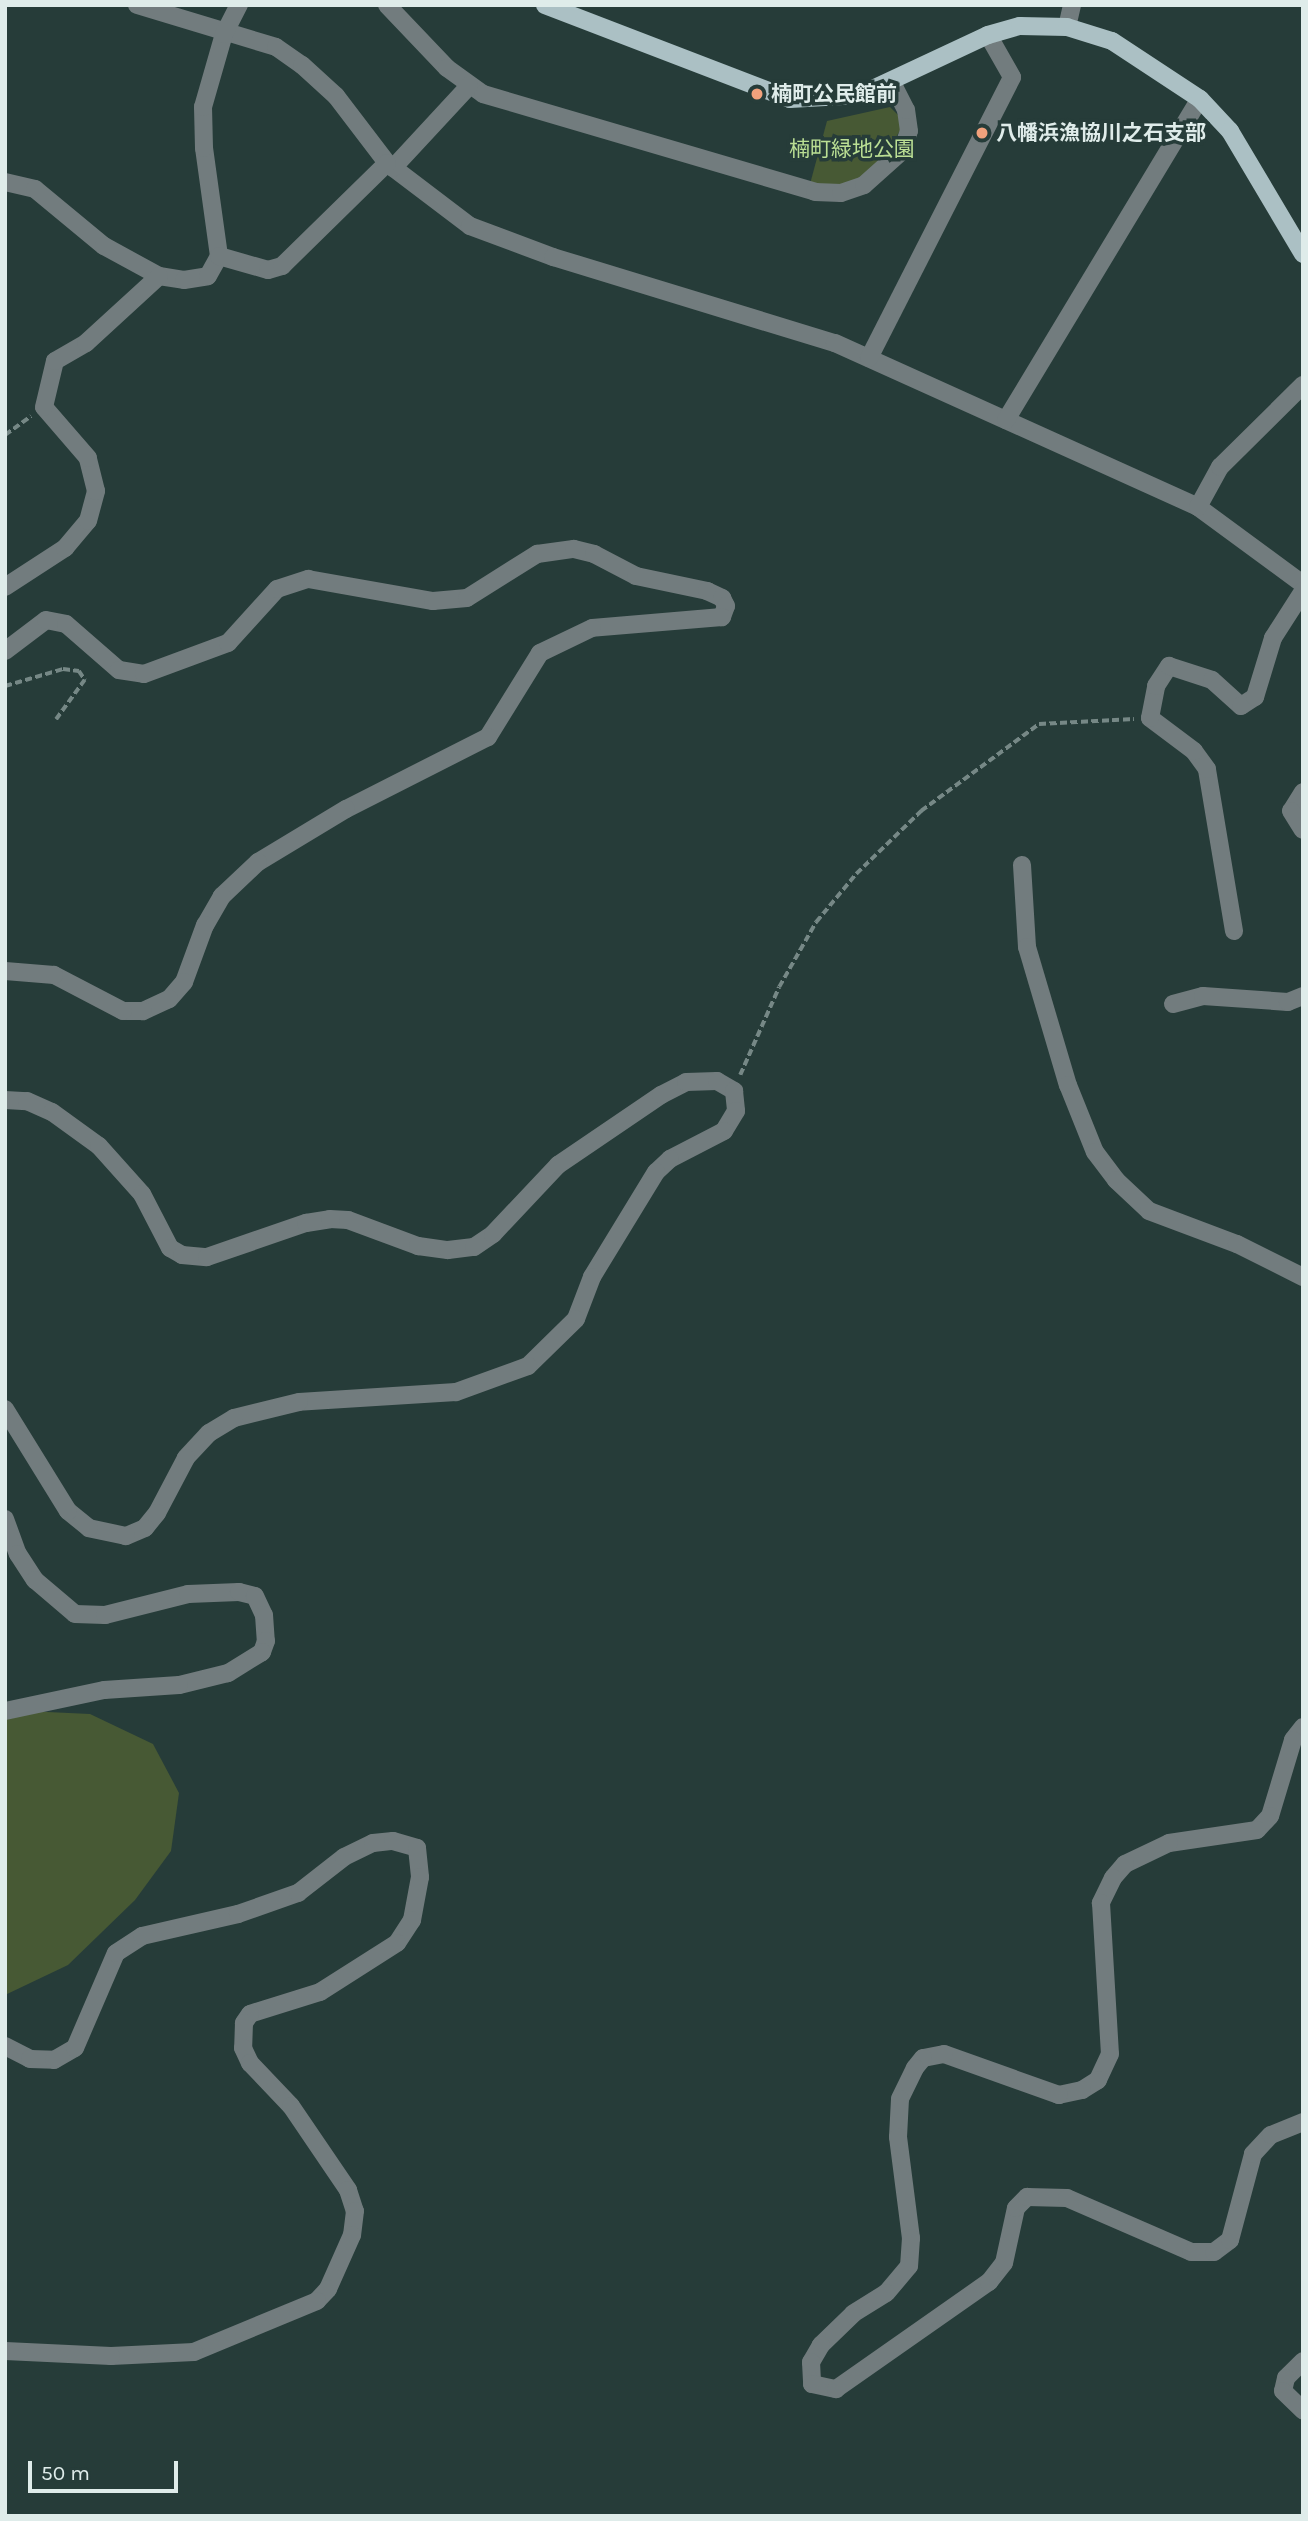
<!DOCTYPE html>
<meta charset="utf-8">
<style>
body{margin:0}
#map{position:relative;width:1308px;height:2521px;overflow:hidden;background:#263c39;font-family:Karla,"Noto Sans JP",sans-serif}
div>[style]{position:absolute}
.green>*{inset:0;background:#475934}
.path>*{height:3.5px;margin-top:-1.75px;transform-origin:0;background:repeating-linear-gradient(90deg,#768886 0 7px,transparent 0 10.5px)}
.minor>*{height:18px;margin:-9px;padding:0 9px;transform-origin:9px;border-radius:9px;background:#727c7e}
.major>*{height:18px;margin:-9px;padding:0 9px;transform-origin:9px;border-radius:9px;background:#abc0c4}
.dots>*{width:19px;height:19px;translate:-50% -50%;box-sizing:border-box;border:4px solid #263c39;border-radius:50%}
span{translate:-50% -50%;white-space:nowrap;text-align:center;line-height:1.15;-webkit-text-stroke:7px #263c39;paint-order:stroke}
.poi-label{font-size:21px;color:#dfecea;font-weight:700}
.left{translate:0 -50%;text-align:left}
.park-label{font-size:21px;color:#bbdf94}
.frame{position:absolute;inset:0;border:7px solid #dfecea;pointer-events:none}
.scale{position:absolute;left:28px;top:2461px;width:150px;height:32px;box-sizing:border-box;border:4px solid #dfecea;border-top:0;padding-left:9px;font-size:21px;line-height:24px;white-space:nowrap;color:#dfecea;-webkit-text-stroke:5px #263c39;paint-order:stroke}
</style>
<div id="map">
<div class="green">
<div style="clip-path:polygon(890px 107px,899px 116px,901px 129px,878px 166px,864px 180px,840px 188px,810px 184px,827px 121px)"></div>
<div style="clip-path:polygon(5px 1710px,90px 1714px,153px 1744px,179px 1793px,171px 1851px,135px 1900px,68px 1965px,5px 1995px)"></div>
</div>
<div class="path">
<div style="left:5px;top:435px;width:32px;rotate:-36deg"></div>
<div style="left:5px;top:686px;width:60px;rotate:-16.3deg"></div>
<div style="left:63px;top:669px;width:16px;rotate:7deg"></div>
<div style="left:79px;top:671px;width:11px;rotate:56deg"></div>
<div style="left:85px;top:680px;width:49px;rotate:125.9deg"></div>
<div style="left:740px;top:1075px;width:96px;rotate:-66.1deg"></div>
<div style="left:779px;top:987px;width:75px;rotate:-60.4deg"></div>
<div style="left:816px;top:922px;width:62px;rotate:-50.2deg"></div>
<div style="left:856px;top:874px;width:91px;rotate:-44.1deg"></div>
<div style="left:921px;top:811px;width:147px;rotate:-36.4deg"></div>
<div style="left:1039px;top:724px;width:95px;rotate:-3deg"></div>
</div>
<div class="minor">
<div style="left:137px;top:5px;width:145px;rotate:16.8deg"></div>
<div style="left:276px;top:47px;width:32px;rotate:35deg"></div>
<div style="left:302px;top:65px;width:46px;rotate:42.4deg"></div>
<div style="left:336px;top:96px;width:84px;rotate:52.7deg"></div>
<div style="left:387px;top:163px;width:104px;rotate:37.2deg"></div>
<div style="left:470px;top:226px;width:89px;rotate:20.5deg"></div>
<div style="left:553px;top:257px;width:295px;rotate:17deg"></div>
<div style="left:835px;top:343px;width:398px;rotate:24.3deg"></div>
<div style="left:1198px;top:507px;width:130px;rotate:36.3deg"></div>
<div style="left:387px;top:5px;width:87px;rotate:46.4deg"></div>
<div style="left:447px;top:68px;width:44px;rotate:35.8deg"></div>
<div style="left:483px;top:94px;width:346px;rotate:16.4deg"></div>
<div style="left:815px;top:192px;width:26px;rotate:2deg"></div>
<div style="left:841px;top:193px;width:24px;rotate:-19deg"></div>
<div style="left:864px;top:185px;width:51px;rotate:-41.8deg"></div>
<div style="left:902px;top:151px;width:21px;rotate:-71deg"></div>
<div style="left:909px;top:131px;width:21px;rotate:-98deg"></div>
<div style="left:906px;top:110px;width:30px;rotate:-117deg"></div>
<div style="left:1067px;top:27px;width:23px;rotate:-77deg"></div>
<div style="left:393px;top:168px;width:112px;rotate:-47.2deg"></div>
<div style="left:5px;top:182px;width:31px;rotate:13deg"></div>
<div style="left:35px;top:189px;width:89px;rotate:39.6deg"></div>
<div style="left:104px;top:246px;width:63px;rotate:28.6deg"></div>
<div style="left:159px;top:276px;width:25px;rotate:9deg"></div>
<div style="left:184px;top:280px;width:24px;rotate:-9deg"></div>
<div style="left:208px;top:276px;width:23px;rotate:-61deg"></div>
<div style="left:219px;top:256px;width:109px;rotate:-97.9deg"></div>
<div style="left:204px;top:148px;width:41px;rotate:-91.4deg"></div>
<div style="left:203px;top:107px;width:76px;rotate:-74deg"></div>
<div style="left:224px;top:34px;width:33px;rotate:-63deg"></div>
<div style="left:219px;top:256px;width:51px;rotate:15.9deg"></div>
<div style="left:268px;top:270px;width:15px;rotate:-16deg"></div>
<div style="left:282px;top:266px;width:147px;rotate:-44.4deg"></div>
<div style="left:869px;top:358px;width:315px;rotate:-63deg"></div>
<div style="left:1012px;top:77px;width:48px;rotate:-119.7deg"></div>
<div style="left:1006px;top:420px;width:375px;rotate:-58.9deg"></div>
<div style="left:1198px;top:507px;width:46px;rotate:-61.2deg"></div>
<div style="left:1220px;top:467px;width:117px;rotate:-44.7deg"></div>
<div style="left:5px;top:587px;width:72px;rotate:-33deg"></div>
<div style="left:65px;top:548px;width:35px;rotate:-50deg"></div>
<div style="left:88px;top:521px;width:31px;rotate:-75deg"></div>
<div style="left:96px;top:491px;width:34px;rotate:-104deg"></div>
<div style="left:88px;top:458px;width:67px;rotate:-130.8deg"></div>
<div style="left:44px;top:407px;width:47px;rotate:-76.6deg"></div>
<div style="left:55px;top:361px;width:36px;rotate:-30deg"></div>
<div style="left:86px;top:343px;width:99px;rotate:-42.5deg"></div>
<div style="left:5px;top:651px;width:51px;rotate:-37.1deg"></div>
<div style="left:46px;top:620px;width:20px;rotate:11deg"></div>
<div style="left:66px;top:624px;width:70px;rotate:41deg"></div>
<div style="left:119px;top:670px;width:25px;rotate:9deg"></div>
<div style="left:144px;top:674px;width:90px;rotate:-20.3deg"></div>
<div style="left:228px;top:643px;width:73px;rotate:-47.8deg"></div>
<div style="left:277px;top:589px;width:33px;rotate:-18deg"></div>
<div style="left:308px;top:579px;width:127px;rotate:10deg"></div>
<div style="left:433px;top:601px;width:34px;rotate:-5deg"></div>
<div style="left:467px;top:598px;width:83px;rotate:-32.2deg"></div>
<div style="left:537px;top:554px;width:37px;rotate:-8deg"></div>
<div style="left:574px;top:549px;width:21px;rotate:14deg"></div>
<div style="left:594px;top:554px;width:47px;rotate:27.6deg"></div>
<div style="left:636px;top:576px;width:73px;rotate:11.9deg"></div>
<div style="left:707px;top:591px;width:17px;rotate:25deg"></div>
<div style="left:722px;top:598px;width:9px;rotate:63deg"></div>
<div style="left:726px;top:606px;width:12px;rotate:110deg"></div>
<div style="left:722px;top:617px;width:130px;rotate:175.2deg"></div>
<div style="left:592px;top:628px;width:58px;rotate:154.3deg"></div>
<div style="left:540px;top:653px;width:99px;rotate:121.8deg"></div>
<div style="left:488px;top:737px;width:159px;rotate:153.1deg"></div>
<div style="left:346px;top:809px;width:103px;rotate:148.9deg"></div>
<div style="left:258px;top:862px;width:50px;rotate:136.6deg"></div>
<div style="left:222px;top:896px;width:34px;rotate:120deg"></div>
<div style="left:205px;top:925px;width:61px;rotate:110.2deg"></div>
<div style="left:184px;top:982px;width:23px;rotate:131deg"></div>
<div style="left:169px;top:999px;width:29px;rotate:155deg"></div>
<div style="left:143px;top:1011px;width:20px;rotate:180deg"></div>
<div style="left:123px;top:1011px;width:78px;rotate:-152.4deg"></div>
<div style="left:54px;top:975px;width:49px;rotate:-175.3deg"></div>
<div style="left:1303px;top:792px;width:22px;rotate:122deg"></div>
<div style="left:1291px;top:811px;width:22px;rotate:58deg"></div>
<div style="left:1022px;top:865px;width:82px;rotate:86.5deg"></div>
<div style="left:1027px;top:947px;width:144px;rotate:73.5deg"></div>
<div style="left:1068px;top:1085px;width:72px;rotate:68.1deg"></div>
<div style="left:1095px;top:1152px;width:35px;rotate:53deg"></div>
<div style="left:1116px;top:1180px;width:45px;rotate:43.2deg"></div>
<div style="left:1149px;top:1211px;width:94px;rotate:20.6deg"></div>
<div style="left:1237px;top:1244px;width:74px;rotate:26.6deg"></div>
<div style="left:1234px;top:931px;width:164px;rotate:-99.5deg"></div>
<div style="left:1207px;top:769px;width:22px;rotate:-126deg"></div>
<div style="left:1194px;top:751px;width:55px;rotate:-143.1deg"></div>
<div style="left:1150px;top:718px;width:33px;rotate:-79deg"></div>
<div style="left:1156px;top:686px;width:24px;rotate:-57deg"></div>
<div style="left:1169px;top:666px;width:45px;rotate:18deg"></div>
<div style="left:1212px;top:680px;width:39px;rotate:42deg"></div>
<div style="left:1241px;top:706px;width:17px;rotate:-33deg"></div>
<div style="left:1255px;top:697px;width:62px;rotate:-73deg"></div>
<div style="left:1273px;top:638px;width:56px;rotate:-57.4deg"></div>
<div style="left:1173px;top:1004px;width:31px;rotate:-15deg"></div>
<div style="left:1203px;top:996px;width:85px;rotate:4deg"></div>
<div style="left:1288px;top:1002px;width:16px;rotate:-22deg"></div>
<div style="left:5px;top:1100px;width:22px;rotate:3deg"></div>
<div style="left:27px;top:1101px;width:27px;rotate:24deg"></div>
<div style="left:52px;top:1112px;width:58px;rotate:35.9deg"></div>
<div style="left:99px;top:1146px;width:64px;rotate:48.1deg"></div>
<div style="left:142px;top:1194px;width:61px;rotate:62.6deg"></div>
<div style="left:170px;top:1248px;width:14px;rotate:30deg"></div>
<div style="left:182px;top:1255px;width:25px;rotate:5deg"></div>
<div style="left:207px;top:1257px;width:105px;rotate:-19deg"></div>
<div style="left:306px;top:1223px;width:24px;rotate:-9deg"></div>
<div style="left:330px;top:1219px;width:18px;rotate:3deg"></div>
<div style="left:348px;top:1220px;width:75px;rotate:20.4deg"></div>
<div style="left:418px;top:1246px;width:30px;rotate:8deg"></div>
<div style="left:448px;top:1250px;width:26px;rotate:-7deg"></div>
<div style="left:474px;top:1247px;width:23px;rotate:-34deg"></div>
<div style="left:493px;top:1234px;width:95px;rotate:-46.7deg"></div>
<div style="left:558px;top:1165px;width:125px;rotate:-34.2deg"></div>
<div style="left:661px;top:1095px;width:28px;rotate:-27deg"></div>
<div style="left:686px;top:1082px;width:31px;rotate:-2deg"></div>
<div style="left:717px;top:1081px;width:20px;rotate:30deg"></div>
<div style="left:734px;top:1091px;width:20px;rotate:84deg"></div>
<div style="left:736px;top:1111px;width:23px;rotate:121deg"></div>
<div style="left:724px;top:1131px;width:61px;rotate:152.6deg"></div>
<div style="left:670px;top:1159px;width:19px;rotate:137deg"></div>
<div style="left:656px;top:1172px;width:123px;rotate:121.4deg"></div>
<div style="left:592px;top:1277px;width:45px;rotate:110.9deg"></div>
<div style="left:576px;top:1319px;width:67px;rotate:135.6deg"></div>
<div style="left:528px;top:1366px;width:77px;rotate:160.1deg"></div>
<div style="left:456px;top:1392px;width:157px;rotate:176.4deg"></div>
<div style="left:299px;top:1402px;width:67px;rotate:166.2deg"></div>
<div style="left:234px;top:1418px;width:29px;rotate:149deg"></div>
<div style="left:209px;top:1433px;width:34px;rotate:133deg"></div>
<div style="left:186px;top:1458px;width:62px;rotate:117.8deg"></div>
<div style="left:157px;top:1513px;width:19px;rotate:129deg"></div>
<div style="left:145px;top:1528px;width:21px;rotate:157deg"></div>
<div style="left:126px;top:1536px;width:38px;rotate:-168deg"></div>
<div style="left:89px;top:1528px;width:27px;rotate:-141deg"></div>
<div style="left:68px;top:1511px;width:120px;rotate:-121.7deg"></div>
<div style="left:5px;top:1519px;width:37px;rotate:70deg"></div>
<div style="left:18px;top:1554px;width:31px;rotate:57deg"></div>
<div style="left:35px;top:1580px;width:52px;rotate:40.4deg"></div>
<div style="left:75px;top:1614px;width:30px;rotate:2deg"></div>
<div style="left:105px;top:1615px;width:86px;rotate:-14.2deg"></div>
<div style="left:188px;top:1594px;width:51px;rotate:-2.2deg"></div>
<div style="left:239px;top:1592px;width:16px;rotate:14deg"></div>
<div style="left:255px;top:1596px;width:21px;rotate:65deg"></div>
<div style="left:264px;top:1615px;width:26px;rotate:86deg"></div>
<div style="left:266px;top:1641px;width:12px;rotate:110deg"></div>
<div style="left:262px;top:1652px;width:40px;rotate:148deg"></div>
<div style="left:228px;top:1673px;width:50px;rotate:166.2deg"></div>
<div style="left:179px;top:1685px;width:75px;rotate:176.2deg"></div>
<div style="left:104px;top:1690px;width:101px;rotate:168deg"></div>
<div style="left:1303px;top:1727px;width:16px;rotate:128deg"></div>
<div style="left:1293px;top:1740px;width:79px;rotate:106.8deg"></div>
<div style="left:1270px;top:1816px;width:19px;rotate:133deg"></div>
<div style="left:1257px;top:1830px;width:89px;rotate:171.6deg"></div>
<div style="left:1169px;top:1843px;width:49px;rotate:154.5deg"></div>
<div style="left:1125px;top:1864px;width:18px;rotate:131deg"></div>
<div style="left:1113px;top:1878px;width:28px;rotate:116deg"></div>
<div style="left:1101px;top:1903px;width:151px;rotate:86.6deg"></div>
<div style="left:1110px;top:2054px;width:29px;rotate:115deg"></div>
<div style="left:1098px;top:2080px;width:19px;rotate:148deg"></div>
<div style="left:1082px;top:2090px;width:24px;rotate:168deg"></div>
<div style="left:1059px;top:2095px;width:122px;rotate:-160.4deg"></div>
<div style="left:944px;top:2054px;width:21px;rotate:169deg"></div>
<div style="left:923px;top:2058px;width:13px;rotate:129deg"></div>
<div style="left:915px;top:2068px;width:34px;rotate:116deg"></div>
<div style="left:900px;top:2099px;width:38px;rotate:93deg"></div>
<div style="left:898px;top:2137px;width:102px;rotate:82.7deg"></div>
<div style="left:911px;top:2238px;width:28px;rotate:94deg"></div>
<div style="left:909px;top:2266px;width:35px;rotate:130deg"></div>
<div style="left:886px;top:2293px;width:39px;rotate:148deg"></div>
<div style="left:853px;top:2314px;width:45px;rotate:135.9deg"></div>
<div style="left:821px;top:2345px;width:20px;rotate:120deg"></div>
<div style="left:811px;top:2362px;width:22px;rotate:87deg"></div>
<div style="left:812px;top:2384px;width:25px;rotate:12deg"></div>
<div style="left:836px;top:2389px;width:187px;rotate:-35deg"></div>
<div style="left:989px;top:2282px;width:24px;rotate:-52deg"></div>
<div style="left:1004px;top:2263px;width:56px;rotate:-77.7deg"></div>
<div style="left:1016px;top:2208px;width:16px;rotate:-45deg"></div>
<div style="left:1027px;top:2197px;width:40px;rotate:1.4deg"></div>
<div style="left:1067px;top:2198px;width:135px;rotate:23.5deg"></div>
<div style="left:1191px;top:2252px;width:23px"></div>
<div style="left:1214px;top:2252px;width:20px;rotate:-37deg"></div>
<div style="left:1230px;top:2240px;width:89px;rotate:-75deg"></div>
<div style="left:1253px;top:2154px;width:26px;rotate:-47deg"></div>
<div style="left:1271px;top:2135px;width:35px;rotate:-22deg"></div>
<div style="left:5px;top:2046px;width:28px;rotate:27deg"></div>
<div style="left:30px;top:2059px;width:24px;rotate:2deg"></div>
<div style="left:54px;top:2060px;width:24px;rotate:-30deg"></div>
<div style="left:75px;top:2048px;width:103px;rotate:-66.7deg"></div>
<div style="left:116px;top:1953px;width:31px;rotate:-33deg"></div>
<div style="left:142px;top:1936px;width:98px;rotate:-12.9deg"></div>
<div style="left:238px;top:1914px;width:64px;rotate:-19.3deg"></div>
<div style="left:298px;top:1893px;width:58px;rotate:-38deg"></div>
<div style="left:344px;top:1857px;width:32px;rotate:-26deg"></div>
<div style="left:373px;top:1843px;width:20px;rotate:-6deg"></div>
<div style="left:393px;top:1841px;width:25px;rotate:16deg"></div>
<div style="left:417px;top:1848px;width:29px;rotate:84deg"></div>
<div style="left:420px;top:1877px;width:44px;rotate:100.5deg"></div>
<div style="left:412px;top:1920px;width:27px;rotate:123deg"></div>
<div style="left:397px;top:1943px;width:91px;rotate:147.5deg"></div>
<div style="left:320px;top:1992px;width:73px;rotate:162.6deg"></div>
<div style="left:250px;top:2014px;width:11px;rotate:124deg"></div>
<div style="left:244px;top:2023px;width:25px;rotate:92deg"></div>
<div style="left:243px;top:2048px;width:17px;rotate:65deg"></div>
<div style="left:250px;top:2063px;width:59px;rotate:46.4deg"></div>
<div style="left:291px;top:2106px;width:102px;rotate:55.8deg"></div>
<div style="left:348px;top:2190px;width:22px;rotate:72deg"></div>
<div style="left:355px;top:2211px;width:24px;rotate:97deg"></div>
<div style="left:352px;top:2235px;width:59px;rotate:114deg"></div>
<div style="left:328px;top:2289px;width:16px;rotate:133deg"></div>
<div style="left:317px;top:2301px;width:133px;rotate:157.5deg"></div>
<div style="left:194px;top:2352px;width:83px;rotate:177.2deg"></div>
<div style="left:111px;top:2356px;width:106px;rotate:-177.3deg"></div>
<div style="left:1303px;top:2361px;width:24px;rotate:135deg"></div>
<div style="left:1286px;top:2378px;width:13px;rotate:103deg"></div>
<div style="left:1283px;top:2391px;width:28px;rotate:44deg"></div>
</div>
<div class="major">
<div style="left:545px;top:5px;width:262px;rotate:21deg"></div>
<div style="left:790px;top:99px;width:70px;rotate:-3.3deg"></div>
<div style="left:860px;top:95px;width:141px;rotate:-25.1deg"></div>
<div style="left:988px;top:35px;width:33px;rotate:-16deg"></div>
<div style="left:1020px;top:26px;width:47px;rotate:1.2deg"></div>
<div style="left:1067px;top:27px;width:47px;rotate:17.3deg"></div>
<div style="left:1112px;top:41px;width:105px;rotate:33.4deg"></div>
<div style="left:1200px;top:99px;width:44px;rotate:46.8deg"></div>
<div style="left:1230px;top:131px;width:143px;rotate:59.3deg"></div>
</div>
<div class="dots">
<div style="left:757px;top:94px;background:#f1a17c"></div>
<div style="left:982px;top:133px;background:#f1a17c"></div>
</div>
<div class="poi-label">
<span class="left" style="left:771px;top:94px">楠町公民館前</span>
<span class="left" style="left:996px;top:133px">八幡浜漁協川之石支部</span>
</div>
<div class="park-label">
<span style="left:852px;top:149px">楠町緑地公園</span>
</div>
<div class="frame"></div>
<div class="scale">50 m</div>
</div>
